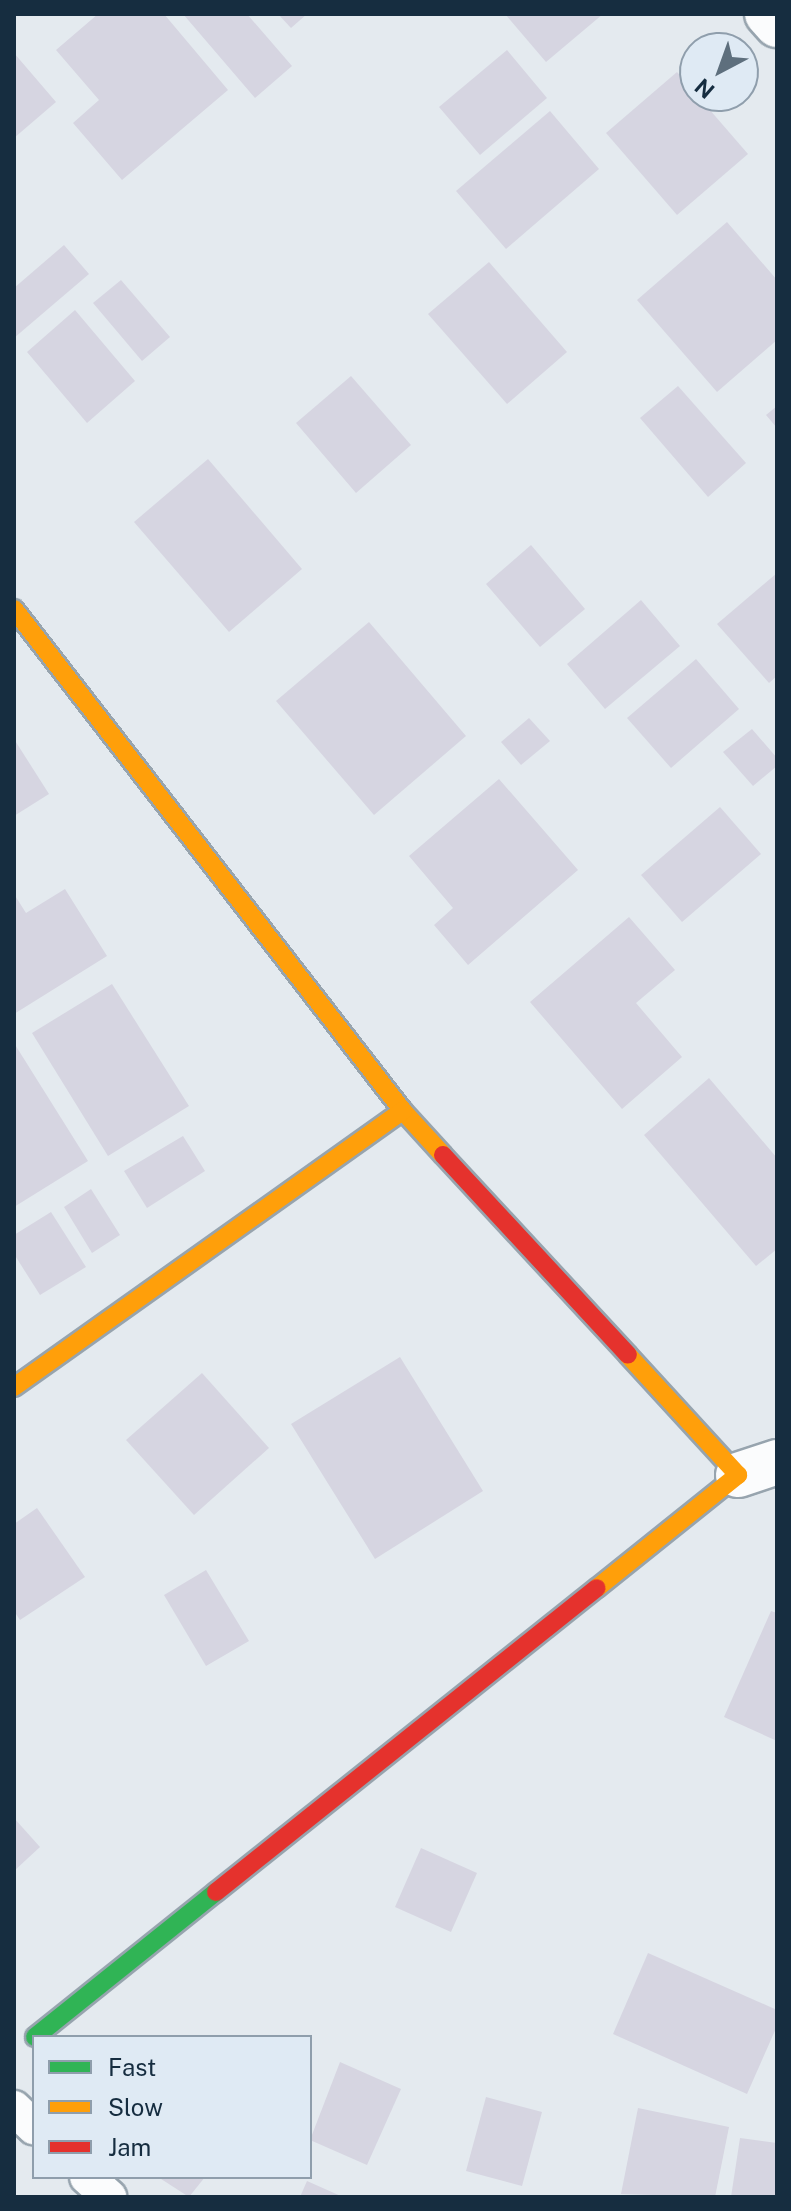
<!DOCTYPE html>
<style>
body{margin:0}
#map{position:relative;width:791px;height:2211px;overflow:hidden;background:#e4eaef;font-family:"Public Sans",sans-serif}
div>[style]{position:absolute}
.building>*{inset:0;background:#d6d5e1}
.roads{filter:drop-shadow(2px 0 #97a4ae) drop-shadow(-2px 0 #97a4ae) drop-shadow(0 2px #97a4ae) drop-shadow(0 -2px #97a4ae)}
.lane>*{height:34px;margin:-17px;padding:0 17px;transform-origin:17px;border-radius:17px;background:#fbfcfd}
.street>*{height:44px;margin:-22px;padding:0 22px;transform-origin:22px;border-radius:22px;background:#fbfcfd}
.fast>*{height:18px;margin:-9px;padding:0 9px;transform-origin:9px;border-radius:9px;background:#30b455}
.slow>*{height:18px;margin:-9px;padding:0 9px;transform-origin:9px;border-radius:9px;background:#ff9f0a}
.jam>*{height:18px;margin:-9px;padding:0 9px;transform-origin:9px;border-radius:9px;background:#e5322d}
span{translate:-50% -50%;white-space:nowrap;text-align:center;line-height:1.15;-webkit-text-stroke:7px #dfeaf4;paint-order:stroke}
.frame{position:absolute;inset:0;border:16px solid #162d40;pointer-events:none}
.legend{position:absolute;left:32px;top:2035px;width:280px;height:144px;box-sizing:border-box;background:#dfeaf4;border:2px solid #8f9eac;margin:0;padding:10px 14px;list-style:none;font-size:24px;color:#162d40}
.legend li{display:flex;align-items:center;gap:16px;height:40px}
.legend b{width:40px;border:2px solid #8f9eac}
.north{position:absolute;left:679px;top:32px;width:80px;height:80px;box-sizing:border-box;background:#dfeaf4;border:2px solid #8f9eac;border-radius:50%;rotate:221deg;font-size:22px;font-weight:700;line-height:32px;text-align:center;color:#162d40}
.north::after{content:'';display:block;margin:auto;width:28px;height:36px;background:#5e6f7d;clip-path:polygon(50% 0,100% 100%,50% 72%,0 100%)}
</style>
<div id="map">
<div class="building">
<div style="clip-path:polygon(98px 14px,164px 14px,228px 90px,122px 180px,73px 123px,99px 100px,56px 50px)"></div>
<div style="clip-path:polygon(183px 14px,247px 14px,292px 66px,255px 98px)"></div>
<div style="clip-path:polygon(278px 14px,307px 14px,291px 28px)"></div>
<div style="clip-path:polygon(505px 14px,603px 14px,546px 62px)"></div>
<div style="clip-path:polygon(507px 50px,547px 98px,480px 155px,439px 107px)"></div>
<div style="clip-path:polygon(14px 53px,56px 102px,14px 138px)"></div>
<div style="clip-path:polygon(677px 72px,748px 154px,677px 215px,606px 133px)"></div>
<div style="clip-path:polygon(550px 111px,599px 169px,506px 249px,456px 191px)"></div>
<div style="clip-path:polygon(727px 222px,777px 280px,777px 340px,717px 392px,637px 300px)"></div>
<div style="clip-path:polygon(64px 245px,89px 274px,14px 338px,14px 288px)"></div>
<div style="clip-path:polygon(489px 262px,567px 352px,507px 404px,428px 314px)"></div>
<div style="clip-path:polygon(121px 280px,170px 337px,142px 361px,93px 303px)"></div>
<div style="clip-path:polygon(75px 310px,135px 381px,87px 423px,27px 352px)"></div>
<div style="clip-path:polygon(351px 376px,411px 445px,356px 493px,296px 423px)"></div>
<div style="clip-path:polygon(678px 386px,746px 463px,708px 497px,640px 418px)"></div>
<div style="clip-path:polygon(777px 406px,777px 428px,766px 415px)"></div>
<div style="clip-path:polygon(208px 459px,302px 569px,229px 632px,134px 522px)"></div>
<div style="clip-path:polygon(531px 545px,585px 609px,540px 647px,486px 584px)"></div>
<div style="clip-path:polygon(777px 573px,777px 676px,769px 683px,717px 624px)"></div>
<div style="clip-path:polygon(641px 600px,680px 646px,605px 709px,567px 664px)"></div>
<div style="clip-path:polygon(369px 622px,466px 736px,374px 815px,276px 701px)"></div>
<div style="clip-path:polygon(696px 659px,739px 709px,671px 768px,627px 718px)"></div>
<div style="clip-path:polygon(529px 718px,550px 741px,521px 765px,501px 742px)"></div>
<div style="clip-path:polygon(752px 729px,777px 758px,777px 766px,753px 786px,723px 752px)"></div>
<div style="clip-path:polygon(14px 739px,49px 794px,14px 816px)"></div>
<div style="clip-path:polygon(499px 779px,578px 870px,468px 965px,434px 925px,453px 908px,409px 856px)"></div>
<div style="clip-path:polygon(720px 807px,761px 854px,682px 922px,641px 875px)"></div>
<div style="clip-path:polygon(65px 889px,107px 956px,14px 1014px,14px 894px,26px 913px)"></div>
<div style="clip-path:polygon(629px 917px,675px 970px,636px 1003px,682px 1057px,622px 1109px,530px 1002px)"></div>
<div style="clip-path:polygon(112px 984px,189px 1106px,108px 1156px,32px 1033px)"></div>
<div style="clip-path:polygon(14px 1043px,88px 1161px,14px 1207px)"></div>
<div style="clip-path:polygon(709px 1078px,777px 1158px,777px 1249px,756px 1266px,644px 1135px)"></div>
<div style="clip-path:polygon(183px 1136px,205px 1171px,147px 1208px,124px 1171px)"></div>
<div style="clip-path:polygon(91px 1189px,120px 1235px,92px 1253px,64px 1207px)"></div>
<div style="clip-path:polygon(51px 1212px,86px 1267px,40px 1295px,14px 1254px,14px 1235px)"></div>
<div style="clip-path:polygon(400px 1357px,483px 1491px,375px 1559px,291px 1424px)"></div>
<div style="clip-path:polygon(202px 1373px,269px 1448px,194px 1515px,126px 1440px)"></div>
<div style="clip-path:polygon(37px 1508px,85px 1577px,20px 1620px,14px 1611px,14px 1524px)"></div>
<div style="clip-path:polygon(206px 1570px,249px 1641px,206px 1666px,164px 1595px)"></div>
<div style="clip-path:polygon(771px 1611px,777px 1613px,777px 1741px,724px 1717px)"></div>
<div style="clip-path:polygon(14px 1818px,40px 1847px,14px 1871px)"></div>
<div style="clip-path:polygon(421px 1848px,477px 1873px,451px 1932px,395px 1907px)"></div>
<div style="clip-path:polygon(648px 1953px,777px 2010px,777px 2026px,747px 2094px,613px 2034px)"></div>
<div style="clip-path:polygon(340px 2062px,401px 2089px,367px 2165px,310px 2140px)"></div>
<div style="clip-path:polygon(486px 2097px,542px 2112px,522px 2186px,466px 2171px)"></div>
<div style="clip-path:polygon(638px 2108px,729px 2127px,715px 2197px,621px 2194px)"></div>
<div style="clip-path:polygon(740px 2138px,777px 2143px,777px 2197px,731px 2197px)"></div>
<div style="clip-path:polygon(158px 2177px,205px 2177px,189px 2197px)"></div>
<div style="clip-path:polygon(307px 2181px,343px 2197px,300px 2197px)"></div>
</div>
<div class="roads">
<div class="lane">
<div style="left:14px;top:2108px;width:28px;rotate:44deg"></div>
<div style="left:87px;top:2177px;width:30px;rotate:42deg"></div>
</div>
<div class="street">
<div style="left:767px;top:14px;width:15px;rotate:48deg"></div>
<div style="left:738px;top:1475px;width:41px;rotate:-18.4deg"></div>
</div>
<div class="fast">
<div style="left:35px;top:2037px;width:232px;rotate:-38.7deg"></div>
</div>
<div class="slow">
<div style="left:14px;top:609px;width:635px;rotate:52.23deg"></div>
<div style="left:403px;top:1111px;width:59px;rotate:47.7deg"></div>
<div style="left:14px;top:1387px;width:477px;rotate:-35.4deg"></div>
<div style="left:597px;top:1588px;width:181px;rotate:-38.7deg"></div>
<div style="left:738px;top:1475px;width:163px;rotate:-132.5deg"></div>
</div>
<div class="jam">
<div style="left:443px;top:1155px;width:272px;rotate:47.2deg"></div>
<div style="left:216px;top:1892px;width:487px;rotate:-38.6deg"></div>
</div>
</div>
<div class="frame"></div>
<ul class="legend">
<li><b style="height:10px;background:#30b455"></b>Fast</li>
<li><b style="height:10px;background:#ff9f0a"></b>Slow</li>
<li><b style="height:10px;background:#e5322d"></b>Jam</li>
</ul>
<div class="north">N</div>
</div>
